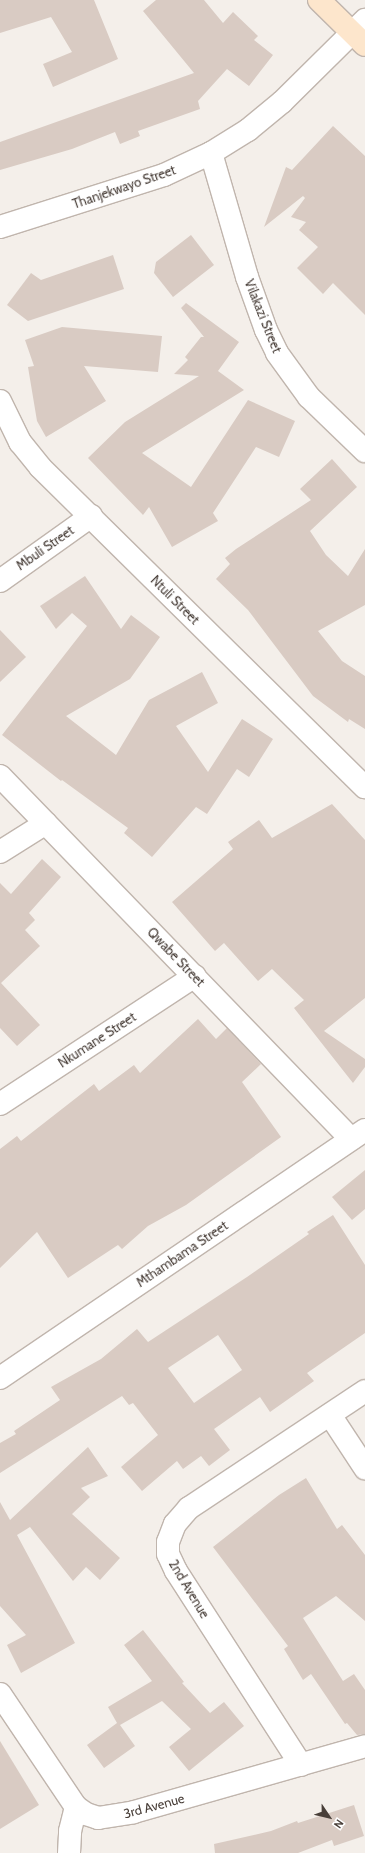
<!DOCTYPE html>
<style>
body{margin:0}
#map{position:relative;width:365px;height:1853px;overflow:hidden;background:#f4efea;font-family:Cabin,sans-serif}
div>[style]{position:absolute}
.building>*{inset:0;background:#d9cbc3}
.roads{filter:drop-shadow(1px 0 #c0b5ad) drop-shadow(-1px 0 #c0b5ad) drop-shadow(0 1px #c0b5ad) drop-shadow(0 -1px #c0b5ad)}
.street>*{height:22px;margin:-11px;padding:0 11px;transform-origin:11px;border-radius:11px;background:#fff}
.secondary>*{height:22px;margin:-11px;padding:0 11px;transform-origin:11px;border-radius:11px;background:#fde6cc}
span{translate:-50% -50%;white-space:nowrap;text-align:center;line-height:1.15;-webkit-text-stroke:3.5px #fff;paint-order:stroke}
.street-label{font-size:13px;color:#483e38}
.north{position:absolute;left:309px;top:1797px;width:40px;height:40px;-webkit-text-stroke:3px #fff;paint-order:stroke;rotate:125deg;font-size:11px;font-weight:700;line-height:16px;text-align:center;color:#483e38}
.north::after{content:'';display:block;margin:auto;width:14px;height:18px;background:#483e38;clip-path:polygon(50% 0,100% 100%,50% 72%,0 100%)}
</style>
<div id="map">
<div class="building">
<div style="clip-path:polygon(0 0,94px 0,118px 59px,53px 87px,43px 64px,72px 52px,51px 17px,0 33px)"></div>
<div style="clip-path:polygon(156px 0,204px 0,223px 23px,233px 12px,258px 36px,254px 40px,273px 55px,249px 86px,227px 69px,198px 101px,200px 109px,138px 131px,140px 136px,120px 144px,115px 132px,72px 149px,0 170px,0 142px,194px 73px,143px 11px)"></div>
<div style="clip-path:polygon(333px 126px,365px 156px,365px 315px,333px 283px,323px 294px,297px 268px,318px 247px,299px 230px,306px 222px,291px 217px,305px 198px,303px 196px,264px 227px,286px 167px,292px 170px)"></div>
<div style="clip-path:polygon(191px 235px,214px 265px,173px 297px,154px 273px,156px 262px)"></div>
<div style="clip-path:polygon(113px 255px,124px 289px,28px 321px,7px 305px,31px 273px,41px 280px)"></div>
<div style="clip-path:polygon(186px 303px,239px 342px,218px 371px,244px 390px,142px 453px,191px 487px,248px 400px,295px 421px,279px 457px,256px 447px,213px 513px,218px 521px,172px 547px,149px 507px,143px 515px,88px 458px,125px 422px,199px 376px,174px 374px,188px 360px,185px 357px,201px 337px,204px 337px,181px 308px)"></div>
<div style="clip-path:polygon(62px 327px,162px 336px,158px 372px,84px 366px,106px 401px,46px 437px,37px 421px,28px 367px,34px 366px,25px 340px)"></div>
<div style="clip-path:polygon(332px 459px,357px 487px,310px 531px,326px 555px,348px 576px,365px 549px,365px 605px,318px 631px,342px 661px,365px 676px,365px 729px,349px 719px,348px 722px,313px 696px,248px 610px,216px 579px,230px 564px,225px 558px,236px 549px,311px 500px,300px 489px)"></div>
<div style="clip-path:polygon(85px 576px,121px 629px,131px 615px,160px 637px,130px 679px,66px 716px,116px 755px,149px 700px,202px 672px,218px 703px,176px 726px,208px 772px,242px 719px,273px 739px,249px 777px,237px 769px,207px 814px,196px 807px,152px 857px,124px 833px,128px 828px,62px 780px,61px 781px,2px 735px,87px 626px,72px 613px,56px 629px,40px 606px)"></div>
<div style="clip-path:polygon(0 630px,26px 657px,0 682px)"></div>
<div style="clip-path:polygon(332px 804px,365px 840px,365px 998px,324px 1031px,365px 1059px,365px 1067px,353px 1083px,294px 1008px,304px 1000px,272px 969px,258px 981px,224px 943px,215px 951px,172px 902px,233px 849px,228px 842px,259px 820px,272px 838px)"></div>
<div style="clip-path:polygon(42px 859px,61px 877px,29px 913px,35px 920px,25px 930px,40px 946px,1px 983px,40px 1025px,17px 1046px,0 1028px,0 883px,11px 894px)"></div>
<div style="clip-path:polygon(198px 1019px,216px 1039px,227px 1028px,261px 1064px,242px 1082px,281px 1137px,186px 1205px,148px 1226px,122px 1249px,118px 1245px,68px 1278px,37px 1232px,0 1268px,0 1149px,17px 1136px,21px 1141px,94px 1084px,99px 1091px,134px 1065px,140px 1073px)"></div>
<div style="clip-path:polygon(365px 1170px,365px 1209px,352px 1220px,332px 1197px)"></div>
<div style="clip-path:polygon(evenodd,333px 1215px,365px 1265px,365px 1333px,307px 1373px,314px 1381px,270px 1412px,260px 1397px,214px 1429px,230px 1450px,209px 1466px,201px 1456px,183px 1469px,177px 1461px,142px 1491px,121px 1467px,158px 1435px,133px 1403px,129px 1405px,122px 1396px,0 1473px,0 1443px,16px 1434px,14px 1431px,60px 1400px,51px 1387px,101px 1359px,137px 1329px,148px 1342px,247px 1277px,309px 1234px,307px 1232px,333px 1215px,218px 1335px,242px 1370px,194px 1403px,168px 1368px,218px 1335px)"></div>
<div style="clip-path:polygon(88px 1447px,108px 1476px,81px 1488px,90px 1497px,72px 1514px,120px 1558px,100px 1580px,86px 1567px,73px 1581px,30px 1527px,17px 1535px,75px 1643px,21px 1673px,7px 1645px,26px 1635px,0 1606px,0 1502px,10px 1520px)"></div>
<div style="clip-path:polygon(306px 1478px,337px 1529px,342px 1525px,365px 1555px,365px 1621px,336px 1596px,303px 1618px,343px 1681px,354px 1674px,365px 1690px,365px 1734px,357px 1735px,347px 1723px,345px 1724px,311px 1674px,303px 1680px,284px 1649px,288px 1646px,213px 1547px,279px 1495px)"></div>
<div style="clip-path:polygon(143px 1630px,184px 1682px,182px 1683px,210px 1713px,224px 1702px,244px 1726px,189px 1771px,169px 1747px,191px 1729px,162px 1701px,120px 1725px,135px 1746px,104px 1768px,87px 1745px,117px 1723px,108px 1707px,152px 1681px,124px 1645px)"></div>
<div style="clip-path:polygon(0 1741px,39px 1805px,0 1829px)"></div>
<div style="clip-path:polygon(354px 1805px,364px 1836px,334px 1846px,332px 1840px,298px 1853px,215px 1853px,214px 1844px,271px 1831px,297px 1821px,298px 1823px)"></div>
</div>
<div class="roads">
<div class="street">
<div style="left:211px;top:153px;width:129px;rotate:73.8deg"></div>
<div style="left:247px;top:277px;width:56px;rotate:70.3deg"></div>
<div style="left:266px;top:330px;width:25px;rotate:64deg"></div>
<div style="left:277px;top:353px;width:54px;rotate:54deg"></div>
<div style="left:309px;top:397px;width:78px;rotate:44deg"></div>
<div style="left:0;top:227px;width:172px;rotate:-17.6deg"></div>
<div style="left:164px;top:175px;width:52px;rotate:-25.1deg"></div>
<div style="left:211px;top:153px;width:44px;rotate:-31.9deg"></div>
<div style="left:248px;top:130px;width:44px;rotate:-39.5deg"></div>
<div style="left:282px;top:102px;width:117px;rotate:-44.7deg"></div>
<div style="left:0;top:401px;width:46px;rotate:64deg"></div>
<div style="left:20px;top:442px;width:32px;rotate:51deg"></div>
<div style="left:40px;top:467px;width:456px;rotate:44.6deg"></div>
<div style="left:0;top:581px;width:112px;rotate:-35.5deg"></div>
<div style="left:0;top:776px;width:505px;rotate:45.96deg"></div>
<div style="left:0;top:852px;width:54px;rotate:-32.2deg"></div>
<div style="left:0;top:1104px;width:233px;rotate:-33.3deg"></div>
<div style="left:0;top:1378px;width:441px;rotate:-34.2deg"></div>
<div style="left:330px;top:1415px;width:64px;rotate:56.6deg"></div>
<div style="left:0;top:1694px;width:136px;rotate:56.1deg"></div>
<div style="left:76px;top:1807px;width:12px;rotate:35deg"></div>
<div style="left:86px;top:1814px;width:13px;rotate:18deg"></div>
<div style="left:98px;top:1818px;width:36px;rotate:-9deg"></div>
<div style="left:134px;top:1812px;width:240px;rotate:-15.9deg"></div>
<div style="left:301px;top:1765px;width:231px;rotate:-122.8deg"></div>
<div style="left:176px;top:1571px;width:19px;rotate:-115deg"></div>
<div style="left:168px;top:1554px;width:12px;rotate:-90deg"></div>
<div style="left:168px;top:1542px;width:19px;rotate:-69deg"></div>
<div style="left:175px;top:1524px;width:21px;rotate:-49deg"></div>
<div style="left:189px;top:1508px;width:211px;rotate:-33.6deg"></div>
<div style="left:69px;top:1853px;width:22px;rotate:-87deg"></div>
<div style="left:70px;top:1831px;width:25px;rotate:-76deg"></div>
</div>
<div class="secondary">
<div style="left:319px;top:0;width:64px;rotate:44.4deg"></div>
</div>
</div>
<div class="street-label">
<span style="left:124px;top:187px;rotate:-19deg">Thanjekwayo Street</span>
<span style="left:263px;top:316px;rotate:68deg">Vilakazi Street</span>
<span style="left:45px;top:548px;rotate:-35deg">Mbuli Street</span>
<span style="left:175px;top:600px;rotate:45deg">Ntuli Street</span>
<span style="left:176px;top:957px;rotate:46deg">Qwabe Street</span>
<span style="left:97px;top:1040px;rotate:-33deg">Nkumane Street</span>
<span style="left:182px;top:1254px;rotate:-34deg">Mthambama Street</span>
<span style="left:189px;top:1589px;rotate:59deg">2nd Avenue</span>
<span style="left:154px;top:1806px;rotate:-15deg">3rd Avenue</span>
</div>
<div class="north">N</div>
</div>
